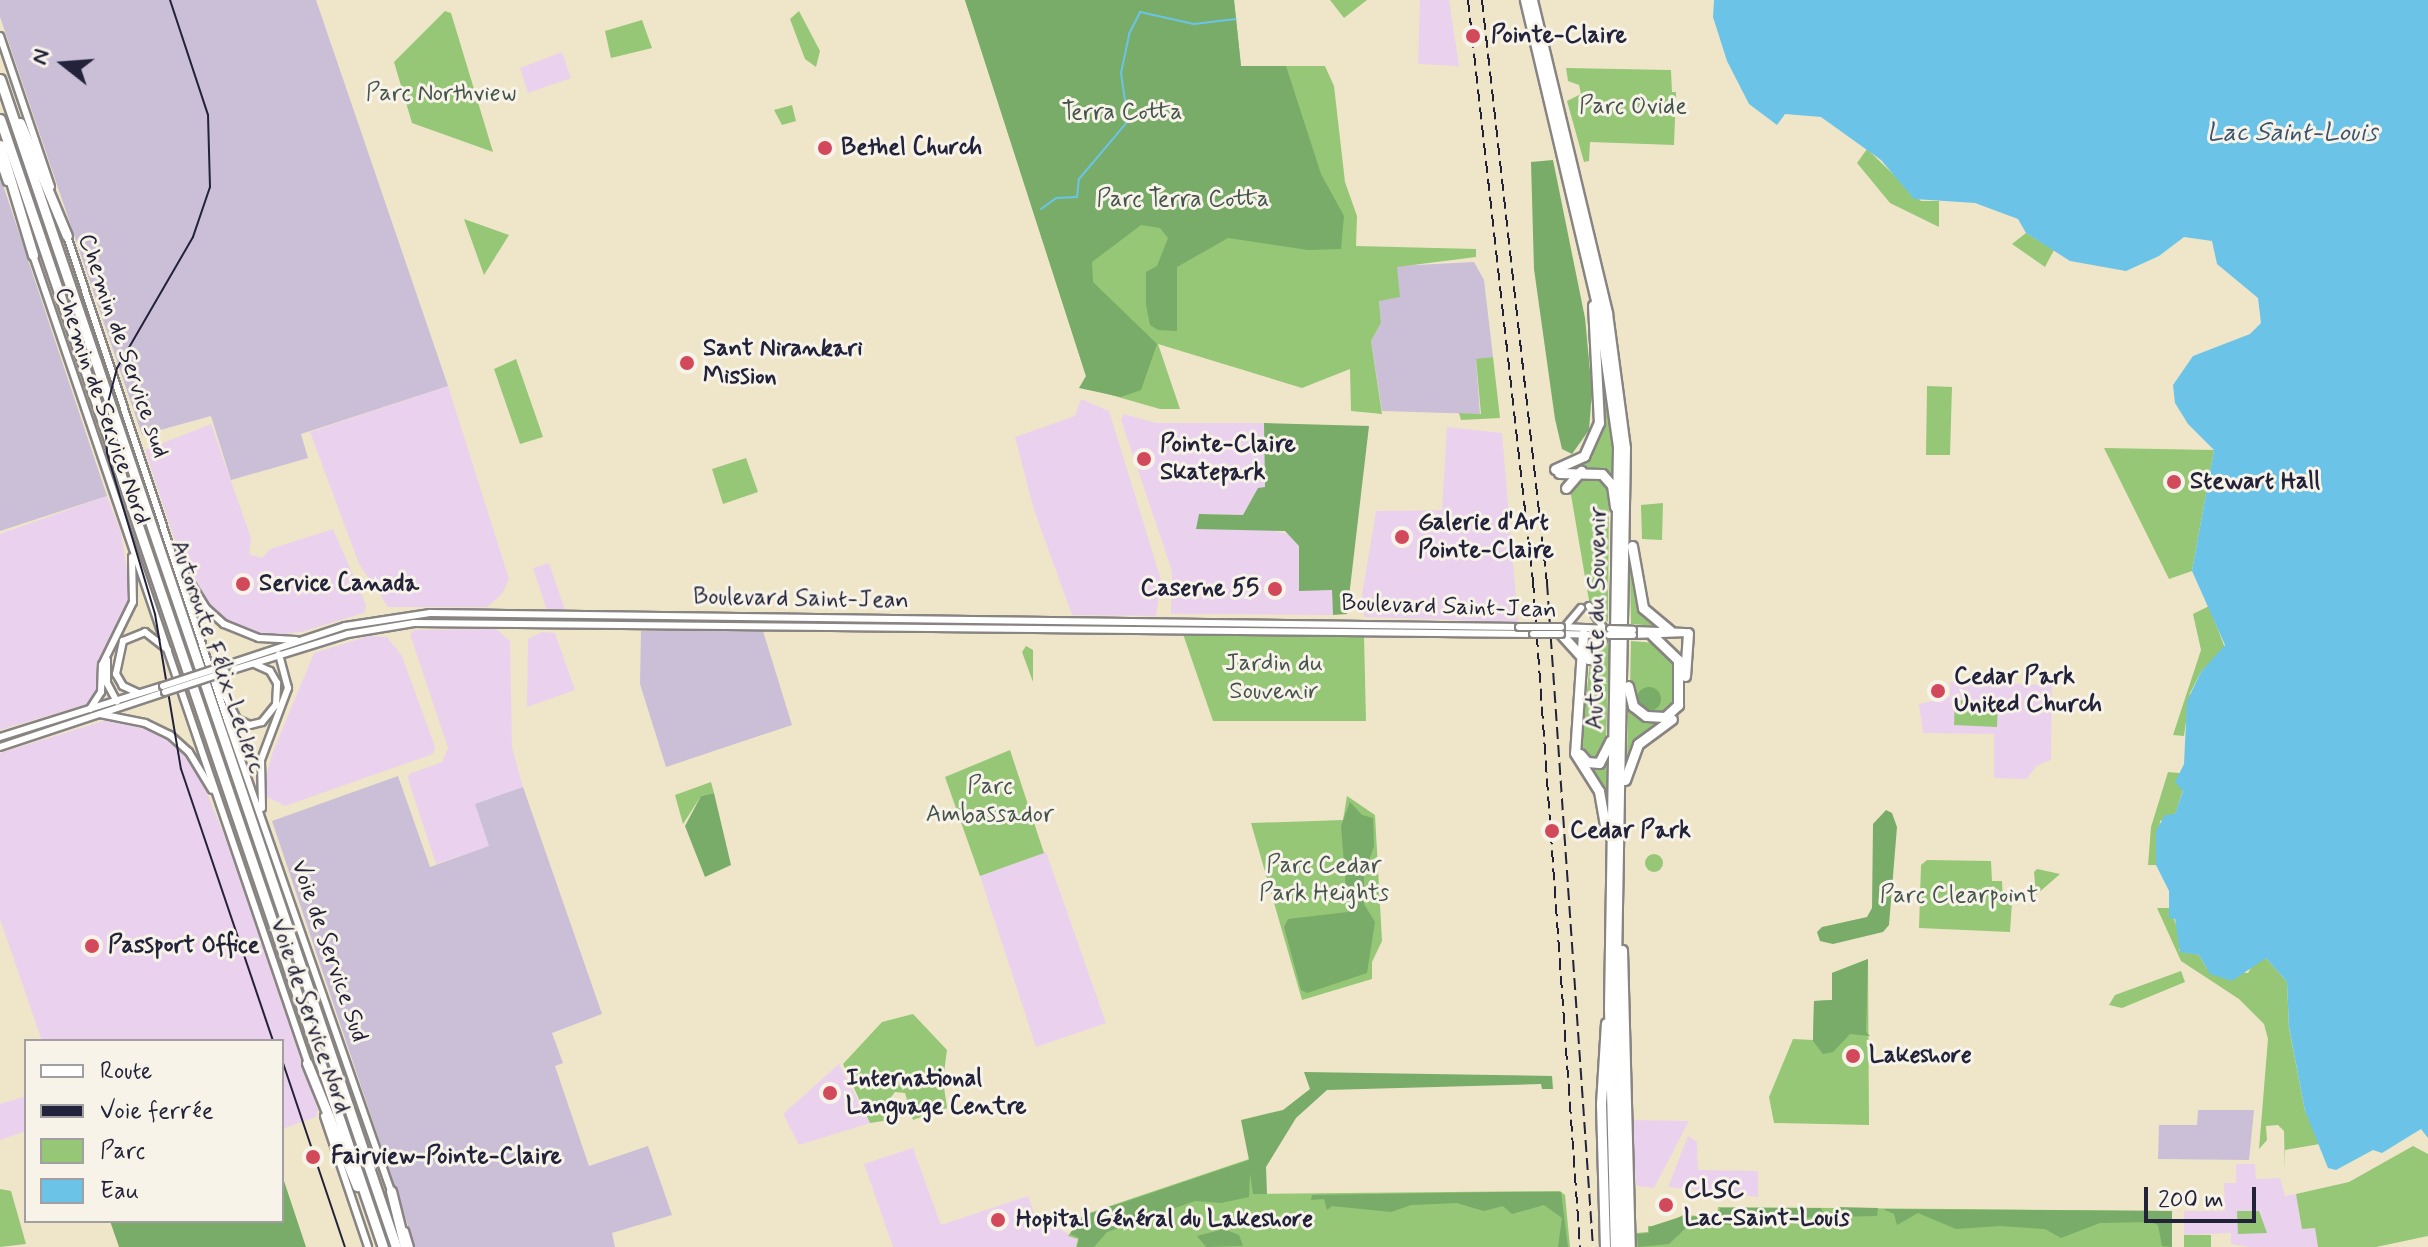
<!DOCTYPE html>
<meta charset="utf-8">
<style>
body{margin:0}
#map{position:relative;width:2428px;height:1247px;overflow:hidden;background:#efe6ca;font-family:Mynerve,sans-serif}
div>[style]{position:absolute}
.built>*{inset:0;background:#ead1ed}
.industrial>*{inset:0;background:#cabfd7}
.green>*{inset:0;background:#95c777}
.round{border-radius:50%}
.forest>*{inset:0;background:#78ac68}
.water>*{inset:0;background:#6bc4e8}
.stream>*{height:2px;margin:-1px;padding:0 1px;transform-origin:1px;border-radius:1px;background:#6bc4e8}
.roads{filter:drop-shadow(2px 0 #888482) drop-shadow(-2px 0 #888482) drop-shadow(0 2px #888482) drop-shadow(0 -2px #888482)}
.secondary>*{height:6px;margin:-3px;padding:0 3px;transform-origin:3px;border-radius:3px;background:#fff}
.motorway>*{height:9px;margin:-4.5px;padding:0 4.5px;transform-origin:4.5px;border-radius:4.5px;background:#fff}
.tram>*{height:2px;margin:-1px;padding:0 1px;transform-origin:1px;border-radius:1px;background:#22223b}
.rail>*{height:2px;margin-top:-1px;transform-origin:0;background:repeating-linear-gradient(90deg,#22223b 0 12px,transparent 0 18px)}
.bridges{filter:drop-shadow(2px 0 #888482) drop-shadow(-2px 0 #888482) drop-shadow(0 2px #888482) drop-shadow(0 -2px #888482)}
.secondary-bridge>*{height:6px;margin:-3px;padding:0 3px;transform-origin:3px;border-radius:3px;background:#fff}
.dots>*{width:22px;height:22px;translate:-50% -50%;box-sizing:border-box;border:4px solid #f7f3e8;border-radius:50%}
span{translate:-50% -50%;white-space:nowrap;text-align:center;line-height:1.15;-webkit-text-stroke:6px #f7f3e8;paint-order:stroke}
.poi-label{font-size:24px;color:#22223b;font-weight:700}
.left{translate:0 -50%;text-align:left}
.right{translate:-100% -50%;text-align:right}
.park-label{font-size:24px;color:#44544d}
.street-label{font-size:24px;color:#22223b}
.water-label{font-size:26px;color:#38536f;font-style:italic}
.legend{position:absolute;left:24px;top:1039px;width:260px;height:184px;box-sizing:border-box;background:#f7f3e8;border:2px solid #a29fa3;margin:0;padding:10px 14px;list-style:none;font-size:24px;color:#22223b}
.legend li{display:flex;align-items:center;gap:16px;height:40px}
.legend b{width:40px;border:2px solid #a29fa3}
.north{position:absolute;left:24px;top:24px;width:80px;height:80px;-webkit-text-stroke:6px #f7f3e8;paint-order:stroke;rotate:287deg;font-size:22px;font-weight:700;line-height:32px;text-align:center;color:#22223b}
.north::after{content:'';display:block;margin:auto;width:28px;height:36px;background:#22223b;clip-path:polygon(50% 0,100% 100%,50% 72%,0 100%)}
.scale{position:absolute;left:2144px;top:1187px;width:112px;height:36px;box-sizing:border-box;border:4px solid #22223b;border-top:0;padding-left:10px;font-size:24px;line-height:28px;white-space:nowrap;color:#22223b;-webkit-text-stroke:6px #f7f3e8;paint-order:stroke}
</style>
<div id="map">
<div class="built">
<div style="clip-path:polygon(1420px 0,1449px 0,1459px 66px,1418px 64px)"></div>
<div style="clip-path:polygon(562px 52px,571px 78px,528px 93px,520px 68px)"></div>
<div style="clip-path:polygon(448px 386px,509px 579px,502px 594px,487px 607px,388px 607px,359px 564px,310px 432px)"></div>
<div style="clip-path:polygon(1081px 399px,1109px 411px,1161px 580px,1156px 616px,1072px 615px,1034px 510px,1015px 437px,1075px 416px)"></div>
<div style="clip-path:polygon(1124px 414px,1156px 423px,1264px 423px,1265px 488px,1243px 515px,1200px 514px,1292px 535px,1299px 546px,1299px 590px,1332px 590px,1333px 615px,1171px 614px,1172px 571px,1121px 420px)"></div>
<div style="clip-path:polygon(211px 424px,251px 538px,249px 554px,262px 558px,270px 549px,333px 529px,366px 605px,364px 613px,301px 632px,263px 636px,228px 623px,212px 610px,178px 550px,145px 450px)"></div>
<div style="clip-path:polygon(1447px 427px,1502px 433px,1518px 622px,1364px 617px,1362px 595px,1376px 511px,1442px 510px)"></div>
<div style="clip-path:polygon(107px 496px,121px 533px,131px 595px,99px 665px,98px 693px,87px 704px,0 730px,0 534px)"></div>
<div style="clip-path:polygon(549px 563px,565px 610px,547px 610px,533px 568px)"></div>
<div style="clip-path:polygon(496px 629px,510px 641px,512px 747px,523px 787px,475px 804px,490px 846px,436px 864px,408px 779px,409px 774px,442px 762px,448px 748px,410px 634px,415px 630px)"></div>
<div style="clip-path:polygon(542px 632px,555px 633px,575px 690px,527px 707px,528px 639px)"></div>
<div style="clip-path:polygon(369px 636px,387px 637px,402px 656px,435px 747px,433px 754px,285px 806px,267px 797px,265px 781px,272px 754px,314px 653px)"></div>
<div style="clip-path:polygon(1950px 682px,2052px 685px,2051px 760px,2036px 766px,2027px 779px,1994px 778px,1994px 734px,1923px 733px,1919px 704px,1950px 697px)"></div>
<div style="clip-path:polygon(107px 720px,159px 732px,196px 767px,230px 849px,318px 1110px,316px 1117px,282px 1129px,282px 1041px,42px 1041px,0 919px,0 753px)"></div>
<div style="clip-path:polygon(1046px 852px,1106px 1023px,1036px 1047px,980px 876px)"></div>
<div style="clip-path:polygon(839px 1064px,870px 1123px,799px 1145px,783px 1114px)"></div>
<div style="clip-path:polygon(26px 1096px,26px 1131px,0 1140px,0 1104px)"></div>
<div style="clip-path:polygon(1629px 1120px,1689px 1121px,1654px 1188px,1638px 1186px,1633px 1179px)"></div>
<div style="clip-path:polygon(1688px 1136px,1697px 1142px,1698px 1170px,1758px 1171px,1758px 1197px,1668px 1187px)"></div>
<div style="clip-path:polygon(913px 1148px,941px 1225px,1028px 1196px,1035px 1216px,1078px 1239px,1076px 1247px,893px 1247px,864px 1164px)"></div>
<div style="clip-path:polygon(2236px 1164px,2255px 1164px,2256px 1179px,2280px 1178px,2285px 1196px,2296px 1194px,2302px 1229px,2315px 1228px,2318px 1247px,2250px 1247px,2231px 1244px,2231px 1233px,2184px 1235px,2184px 1211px,2225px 1211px,2224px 1183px,2236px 1183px)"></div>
</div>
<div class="industrial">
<div style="clip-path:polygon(0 0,316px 0,448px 386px,301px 434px,308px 458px,231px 480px,211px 416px,142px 435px,0 17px)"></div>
<div style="clip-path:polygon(0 176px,107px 496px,0 531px)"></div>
<div style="clip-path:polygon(1474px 262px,1484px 280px,1493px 357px,1476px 360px,1480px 414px,1382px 411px,1371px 341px,1381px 323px,1379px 301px,1397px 266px)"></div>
<div style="clip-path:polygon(641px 631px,763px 631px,792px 725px,666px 767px,640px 684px)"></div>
<div style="clip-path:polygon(398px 776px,430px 867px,489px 846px,475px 804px,523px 787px,602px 1014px,552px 1033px,563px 1063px,555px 1066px,589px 1166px,648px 1146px,672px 1215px,612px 1233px,615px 1247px,415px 1247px,272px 821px)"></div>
<div style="clip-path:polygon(2198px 1110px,2254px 1110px,2249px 1160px,2158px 1159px,2159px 1125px,2197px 1125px)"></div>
</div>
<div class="green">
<div style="clip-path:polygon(965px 0,1234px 0,1241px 66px,1325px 66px,1334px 86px,1345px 182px,1357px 216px,1356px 246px,1476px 249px,1476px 257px,1397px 267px,1400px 297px,1379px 301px,1381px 323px,1371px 341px,1382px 414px,1351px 411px,1350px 369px,1302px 388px,1158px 344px,1180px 409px,1160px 409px,1083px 387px,1086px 376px)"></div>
<div style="clip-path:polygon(1330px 0,1367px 0,1344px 18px)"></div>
<div style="clip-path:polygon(445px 11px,451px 13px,493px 152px,412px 123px,394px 62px)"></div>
<div style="clip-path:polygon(799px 11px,820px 51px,816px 67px,805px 59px,790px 19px)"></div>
<div style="clip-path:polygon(642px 20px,652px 48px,611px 58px,605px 31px)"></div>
<div style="clip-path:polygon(1566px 68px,1671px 70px,1672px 92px,1676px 92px,1674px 145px,1590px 142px,1589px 161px,1584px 162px,1567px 101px,1581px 94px,1579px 85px,1568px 81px)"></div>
<div style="clip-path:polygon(792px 105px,796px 121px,782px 125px,774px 110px)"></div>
<div style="clip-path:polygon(1867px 149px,1921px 201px,1939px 201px,1939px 227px,1890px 203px,1857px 163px)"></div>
<div style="clip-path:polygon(464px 219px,509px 235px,484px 275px)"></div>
<div style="clip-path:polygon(2026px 233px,2054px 250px,2045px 267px,2012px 244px)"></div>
<div style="clip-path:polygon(1602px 355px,1611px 426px,1615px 481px,1599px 470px,1569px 468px,1578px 463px,1602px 414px)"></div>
<div style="clip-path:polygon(1493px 357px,1500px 418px,1461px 420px,1459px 413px,1481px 414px,1476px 359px)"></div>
<div style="clip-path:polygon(516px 359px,543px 437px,520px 444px,494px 369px)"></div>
<div style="clip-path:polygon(1927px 386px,1952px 387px,1950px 455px,1926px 455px)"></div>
<div style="clip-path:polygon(2104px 448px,2214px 450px,2192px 571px,2169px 579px)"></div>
<div class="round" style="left:1134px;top:449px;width:20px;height:20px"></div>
<div style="clip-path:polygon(746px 458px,758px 492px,723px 504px,712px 469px)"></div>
<div style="clip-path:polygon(1591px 475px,1603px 479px,1609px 490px,1608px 622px,1590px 606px,1571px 495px,1572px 485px)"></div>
<div style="clip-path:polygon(1663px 503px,1662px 540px,1642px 539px,1641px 505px)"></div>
<div style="clip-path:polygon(1630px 571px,1641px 611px,1657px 626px,1631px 624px)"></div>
<div style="clip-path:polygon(2209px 606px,2225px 648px,2201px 672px,2190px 693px,2184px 736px,2173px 735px,2201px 650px,2193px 614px)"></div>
<div style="clip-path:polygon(611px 618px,750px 620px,532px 620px)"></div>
<div style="clip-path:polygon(833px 621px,1121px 624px,826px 623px)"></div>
<div style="clip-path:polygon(1183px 634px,1364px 636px,1366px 721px,1213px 721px)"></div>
<div style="clip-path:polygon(1631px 641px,1656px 643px,1674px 662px,1676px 702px,1669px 712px,1653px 716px,1638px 707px,1630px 690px)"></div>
<div style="clip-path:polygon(1602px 642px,1610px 642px,1606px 738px,1595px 760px,1581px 748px,1591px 651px)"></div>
<div style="clip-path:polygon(1026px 646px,1033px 650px,1033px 682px,1022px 652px)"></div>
<div style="clip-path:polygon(1955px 700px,1998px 702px,1997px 727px,1954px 725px)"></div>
<div style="clip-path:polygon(1628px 702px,1661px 723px,1632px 748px,1627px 761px)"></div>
<div style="clip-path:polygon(1010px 750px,1044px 853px,980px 876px,945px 777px)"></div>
<div style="clip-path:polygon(1608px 755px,1607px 808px,1606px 809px,1586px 764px,1604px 762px)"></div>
<div style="clip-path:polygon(2168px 772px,2179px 773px,2183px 790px,2175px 815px,2160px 821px,2156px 865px,2148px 865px,2151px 827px)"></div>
<div style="clip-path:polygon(711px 782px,714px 793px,701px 796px,683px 824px,675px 795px)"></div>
<div style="clip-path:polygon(1347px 796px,1375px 815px,1382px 941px,1372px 962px,1372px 979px,1302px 1000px,1251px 823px,1343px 820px)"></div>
<div class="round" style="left:1645px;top:854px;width:18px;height:18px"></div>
<div style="clip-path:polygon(1927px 860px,1991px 861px,1992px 881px,2002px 881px,2003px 901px,2012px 902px,2010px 932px,1919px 928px,1921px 865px)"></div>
<div style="clip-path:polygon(2037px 869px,2060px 874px,2036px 895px,2034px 872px)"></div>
<div style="clip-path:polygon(2157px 908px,2170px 908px,2182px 942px,2179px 951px,2199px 955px,2207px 969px,2248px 973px,2254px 962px,2266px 958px,2287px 982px,2289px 1028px,2305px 1111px,2320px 1144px,2285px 1150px,2285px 1171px,2284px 1131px,2278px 1125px,2266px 1126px,2267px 1140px,2259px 1149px,2268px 1039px,2264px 1024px,2239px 999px,2181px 961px)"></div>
<div style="clip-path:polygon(1868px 959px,1869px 1125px,1774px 1123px,1769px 1097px,1793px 1039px,1813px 1040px,1814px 1001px,1832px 1000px,1832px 973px)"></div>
<div style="clip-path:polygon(2181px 971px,2185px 982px,2122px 1008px,2109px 1005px,2115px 995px)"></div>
<div style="clip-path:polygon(913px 1014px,947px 1050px,943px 1080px,947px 1108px,913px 1120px,905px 1093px,895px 1092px,886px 1104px,902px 1118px,870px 1123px,843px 1064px,882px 1022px)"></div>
<div style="clip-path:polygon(2413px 1146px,2428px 1154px,2428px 1236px,2376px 1247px,2318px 1247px,2315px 1228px,2302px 1229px,2296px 1194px,2349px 1182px)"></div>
<div style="clip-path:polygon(1249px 1159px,1254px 1194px,1560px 1191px,1565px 1195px,1570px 1247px,1076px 1247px,1078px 1239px,1068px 1236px,1083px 1215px)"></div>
<div style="clip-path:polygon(0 1189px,11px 1191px,26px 1244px,0 1247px)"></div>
<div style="clip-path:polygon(1718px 1207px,2172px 1211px,2172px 1247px,1637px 1247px,1636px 1233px,1648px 1232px,1648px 1226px,1660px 1227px,1683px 1215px,1717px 1217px)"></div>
<div style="clip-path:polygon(2237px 1211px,2259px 1211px,2267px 1233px,2238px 1234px)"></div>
<div style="clip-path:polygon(2184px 1235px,2211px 1235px,2211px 1247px,2184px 1247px)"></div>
</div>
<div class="forest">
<div style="clip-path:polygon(965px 0,1234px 0,1241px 66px,1286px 66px,1321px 174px,1344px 216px,1341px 249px,1308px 250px,1228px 238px,1177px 267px,1177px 331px,1158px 330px,1150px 325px,1146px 305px,1146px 272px,1157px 266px,1168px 238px,1160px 228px,1141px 225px,1092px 262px,1093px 282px,1157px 344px,1141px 390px,1121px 397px,1079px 388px,1086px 376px)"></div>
<div style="clip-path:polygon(1553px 160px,1585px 318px,1592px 392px,1589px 430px,1572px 454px,1562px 449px,1555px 419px,1534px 269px,1531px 162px)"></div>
<div style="clip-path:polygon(1264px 423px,1369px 426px,1347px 614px,1333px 615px,1332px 590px,1299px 591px,1299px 546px,1285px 531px,1196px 529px,1199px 514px,1243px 515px,1258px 488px,1265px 487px)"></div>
<div class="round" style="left:1637px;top:687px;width:24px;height:24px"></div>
<div style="clip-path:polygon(714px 793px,731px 865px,705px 877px,685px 826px,701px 796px)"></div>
<div style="clip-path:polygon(1350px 802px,1362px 815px,1373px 818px,1374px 846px,1364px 875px,1364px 904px,1375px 922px,1367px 973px,1307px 993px,1301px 990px,1284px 927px,1288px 919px,1348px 912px,1341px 826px)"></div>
<div style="clip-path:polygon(1886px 810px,1892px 813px,1897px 827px,1889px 925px,1883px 932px,1833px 944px,1820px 941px,1817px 932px,1822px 927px,1867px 917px,1872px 908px,1873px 824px)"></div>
<div style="clip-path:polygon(1868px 959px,1866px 1032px,1870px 1036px,1850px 1034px,1833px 1052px,1823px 1054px,1813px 1041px,1814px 1001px,1832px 1000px,1832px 973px)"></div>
<div style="clip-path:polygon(1304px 1072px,1552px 1076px,1553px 1089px,1542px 1089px,1541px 1084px,1327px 1090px,1296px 1118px,1266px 1167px,1267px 1194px,1253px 1194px,1250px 1173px,1249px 1197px,1221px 1203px,1195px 1201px,1107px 1232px,1094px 1247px,1077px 1247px,1079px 1238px,1070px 1234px,1083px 1216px,1249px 1160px,1241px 1120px,1283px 1110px,1310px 1089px)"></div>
<div style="clip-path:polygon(282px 1175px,306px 1247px,119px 1247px,110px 1221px,282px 1221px)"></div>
<div style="clip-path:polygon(1497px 1192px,1561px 1192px,1568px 1247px,1558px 1247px,1562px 1218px,1544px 1205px,1512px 1214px,1503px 1206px,1484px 1211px,1457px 1203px,1411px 1205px,1391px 1212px,1332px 1206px,1327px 1210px,1324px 1199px,1311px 1200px,1312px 1195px)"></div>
<div style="clip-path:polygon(1836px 1207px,1878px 1208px,1877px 1216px,1829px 1217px)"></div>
<div style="clip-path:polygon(1720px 1208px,1821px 1208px,1824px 1216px,1743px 1225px,1690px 1224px,1669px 1244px,1638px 1247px,1637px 1234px,1649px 1233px,1649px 1227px,1683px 1216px,1718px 1218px)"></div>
<div style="clip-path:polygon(1883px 1209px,2172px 1211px,2172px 1247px,2162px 1246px,2158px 1225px,2151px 1222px,2100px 1223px,2061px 1238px,2045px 1229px,2000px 1226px,1956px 1229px,1918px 1213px,1897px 1225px,1894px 1214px)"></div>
<div style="clip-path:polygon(1224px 1229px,1239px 1235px,1243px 1246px,1206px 1247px,1197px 1236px)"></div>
</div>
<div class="water">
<div style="clip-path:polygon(1714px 0,2428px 0,2428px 1138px,2421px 1129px,2382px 1153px,2373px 1150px,2336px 1170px,2328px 1168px,2305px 1111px,2289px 1027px,2287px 982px,2266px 958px,2232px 981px,2210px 974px,2199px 955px,2180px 952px,2175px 919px,2169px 918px,2169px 891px,2156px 865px,2156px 831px,2165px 815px,2175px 814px,2183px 791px,2175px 782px,2184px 764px,2187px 701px,2201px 672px,2225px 645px,2192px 571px,2214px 450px,2188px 424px,2175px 403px,2173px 385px,2193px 356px,2250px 334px,2261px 323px,2258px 298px,2217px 264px,2212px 241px,2184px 237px,2159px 256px,2126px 271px,2070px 261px,2026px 233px,2018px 219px,1975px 203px,1914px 199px,1881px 160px,1821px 117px,1785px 114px,1777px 125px,1749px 104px,1727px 61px,1713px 17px)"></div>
</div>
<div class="stream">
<div style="left:1041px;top:209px;width:19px;rotate:-36deg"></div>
<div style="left:1056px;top:198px;width:21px;rotate:-3deg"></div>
<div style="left:1077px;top:197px;width:18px;rotate:-84deg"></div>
<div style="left:1079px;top:179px;width:76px;rotate:-49.8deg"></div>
<div style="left:1128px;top:121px;width:49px;rotate:-98.3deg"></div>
<div style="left:1121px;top:73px;width:40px;rotate:-78deg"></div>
<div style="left:1129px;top:34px;width:25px;rotate:-63deg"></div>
<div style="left:1140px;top:12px;width:55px;rotate:12.5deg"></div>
<div style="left:1194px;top:24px;width:42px;rotate:-6.8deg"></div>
</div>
<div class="roads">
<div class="secondary">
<div style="left:0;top:36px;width:159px;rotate:71.3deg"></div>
<div style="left:0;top:162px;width:21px;rotate:71deg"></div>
<div style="left:67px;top:236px;width:510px;rotate:71.71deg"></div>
<div style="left:227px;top:720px;width:502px;rotate:70.81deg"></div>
<div style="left:32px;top:252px;width:857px;rotate:71.21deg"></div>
<div style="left:180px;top:566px;width:49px;rotate:58.2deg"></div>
<div style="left:206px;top:608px;width:24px;rotate:42deg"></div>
<div style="left:224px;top:624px;width:38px;rotate:22deg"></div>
<div style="left:259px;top:638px;width:37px;rotate:3deg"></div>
<div style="left:1589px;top:606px;width:27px;rotate:57deg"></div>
<div style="left:1561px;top:627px;width:49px;rotate:2.3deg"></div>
<div style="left:1565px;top:627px;width:25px;rotate:-50deg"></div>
<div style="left:1633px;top:630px;width:52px;rotate:2.2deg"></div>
<div style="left:1561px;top:634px;width:44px;rotate:1.3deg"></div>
<div style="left:1633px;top:635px;width:55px;rotate:-2.1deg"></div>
<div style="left:107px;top:660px;width:23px;rotate:90deg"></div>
<div style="left:107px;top:683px;width:21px;rotate:62deg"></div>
<div style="left:227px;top:665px;width:124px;rotate:-18.3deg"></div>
<div style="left:345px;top:626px;width:86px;rotate:-8.7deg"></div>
<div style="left:430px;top:613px;width:1089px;rotate:0.74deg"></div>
<div style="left:226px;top:672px;width:128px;rotate:-17.3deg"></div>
<div style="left:348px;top:634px;width:67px;rotate:-9.5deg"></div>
<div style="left:414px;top:623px;width:1119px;rotate:0.56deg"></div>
<div style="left:218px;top:682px;width:42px;rotate:62.8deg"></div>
<div style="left:237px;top:719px;width:14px;rotate:25deg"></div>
<div style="left:250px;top:725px;width:12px;rotate:-14deg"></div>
<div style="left:262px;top:722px;width:22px;rotate:-51deg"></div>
<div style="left:276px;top:705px;width:22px;rotate:-87deg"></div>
<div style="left:277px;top:683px;width:14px;rotate:-120deg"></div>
<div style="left:270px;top:671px;width:17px;rotate:-156deg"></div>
<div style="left:138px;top:693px;width:17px;rotate:-155deg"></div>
<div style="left:123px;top:686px;width:14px;rotate:-120deg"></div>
<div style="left:116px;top:674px;width:34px;rotate:-78deg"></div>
<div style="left:123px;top:641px;width:24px;rotate:-22deg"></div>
<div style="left:145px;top:632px;width:29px;rotate:38deg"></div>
<div style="left:90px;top:709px;width:20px;rotate:-57deg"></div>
<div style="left:101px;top:692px;width:27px;rotate:-88deg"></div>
<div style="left:102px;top:665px;width:70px;rotate:-63.8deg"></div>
<div style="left:133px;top:602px;width:45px;rotate:-91.3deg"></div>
<div style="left:100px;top:714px;width:46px;rotate:11.3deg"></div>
<div style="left:145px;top:723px;width:28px;rotate:26deg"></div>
<div style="left:170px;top:735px;width:25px;rotate:42deg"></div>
<div style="left:189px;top:752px;width:44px;rotate:58.8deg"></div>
<div style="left:0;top:737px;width:171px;rotate:-17.4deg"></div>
<div style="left:0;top:747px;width:174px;rotate:-18.4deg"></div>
<div style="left:262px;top:808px;width:48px;rotate:-91.2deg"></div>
<div style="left:261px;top:760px;width:77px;rotate:-69.4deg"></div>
<div style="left:288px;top:688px;width:35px;rotate:-105deg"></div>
<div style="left:324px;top:1116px;width:138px;rotate:71.4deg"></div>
<div style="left:405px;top:1231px;width:17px;rotate:73deg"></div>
</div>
<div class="motorway">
<div style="left:1525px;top:0;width:322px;rotate:76.7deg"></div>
<div style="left:1599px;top:313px;width:135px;rotate:81.9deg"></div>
<div style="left:1618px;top:447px;width:561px;rotate:90.92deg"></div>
<div style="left:1609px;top:1008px;width:239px;rotate:88.6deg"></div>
<div style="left:1532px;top:0;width:322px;rotate:76.5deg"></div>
<div style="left:1607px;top:313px;width:136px;rotate:82.4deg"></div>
<div style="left:1625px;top:448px;width:498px;rotate:91deg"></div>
<div style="left:1616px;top:946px;width:301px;rotate:88.7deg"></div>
<div style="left:0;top:79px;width:1233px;rotate:71.27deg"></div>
<div style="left:0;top:119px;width:1191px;rotate:71.25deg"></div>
<div style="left:20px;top:123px;width:122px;rotate:67.4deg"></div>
<div style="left:0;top:145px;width:115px;rotate:73.3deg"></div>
<div style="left:1555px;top:469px;width:32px;rotate:-24deg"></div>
<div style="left:1584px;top:456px;width:36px;rotate:-66deg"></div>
<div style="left:1599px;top:423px;width:118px;rotate:-92.9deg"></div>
<div style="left:1559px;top:473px;width:43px;rotate:1.3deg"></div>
<div style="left:1602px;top:474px;width:15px;rotate:48deg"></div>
<div style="left:1612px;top:485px;width:22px;rotate:82deg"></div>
<div style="left:1566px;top:488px;width:23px;rotate:-49deg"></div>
<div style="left:1632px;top:546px;width:63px;rotate:79.9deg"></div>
<div style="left:1643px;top:608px;width:35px;rotate:40deg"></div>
<div style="left:1561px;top:634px;width:31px;rotate:48deg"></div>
<div style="left:1583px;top:634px;width:119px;rotate:93.8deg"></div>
<div style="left:1575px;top:753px;width:45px;rotate:57.7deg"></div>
<div style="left:1599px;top:791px;width:40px;rotate:80deg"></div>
<div style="left:1588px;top:659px;width:15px;rotate:-74deg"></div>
<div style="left:1592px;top:645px;width:16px;rotate:-40deg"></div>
<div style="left:1685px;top:676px;width:43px;rotate:-86deg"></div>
<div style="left:1628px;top:686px;width:21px;rotate:76deg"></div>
<div style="left:1633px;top:706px;width:16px;rotate:38deg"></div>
<div style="left:1646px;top:716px;width:19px;rotate:3deg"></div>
<div style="left:1665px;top:717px;width:18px;rotate:-43deg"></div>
<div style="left:1678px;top:705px;width:45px;rotate:-90deg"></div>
<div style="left:1678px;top:660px;width:36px;rotate:-136deg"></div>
<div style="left:1580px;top:754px;width:11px;rotate:49deg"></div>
<div style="left:1587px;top:762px;width:12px;rotate:5deg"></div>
<div style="left:1599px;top:763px;width:25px;rotate:-63deg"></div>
<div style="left:1625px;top:780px;width:38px;rotate:-70deg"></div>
<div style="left:1638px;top:744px;width:42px;rotate:-36.3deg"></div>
<div style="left:1622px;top:950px;width:297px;rotate:88.5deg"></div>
<div style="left:307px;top:1063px;width:133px;rotate:67.9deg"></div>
<div style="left:391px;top:1191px;width:58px;rotate:76deg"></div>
<div style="left:1605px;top:1247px;width:143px;rotate:-91.6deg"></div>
<div style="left:1601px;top:1104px;width:81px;rotate:-86.5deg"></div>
</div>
</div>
<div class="tram">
<div style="left:170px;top:0;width:121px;rotate:71.7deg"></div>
<div style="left:208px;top:115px;width:72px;rotate:88.4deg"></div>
<div style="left:210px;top:187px;width:53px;rotate:108.8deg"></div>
<div style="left:193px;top:237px;width:151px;rotate:120.1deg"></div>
<div style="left:117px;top:368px;width:48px;rotate:104.6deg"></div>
<div style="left:105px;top:414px;width:39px;rotate:87deg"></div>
<div style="left:107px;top:453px;width:168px;rotate:73.4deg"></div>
<div style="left:155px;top:614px;width:157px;rotate:80.5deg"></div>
<div style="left:181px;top:769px;width:287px;rotate:71.3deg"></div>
<div style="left:282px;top:1060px;width:197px;rotate:71.4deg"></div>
</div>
<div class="rail">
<div style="left:1468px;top:0;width:585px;rotate:83.62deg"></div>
<div style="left:1533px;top:581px;width:668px;rotate:85.96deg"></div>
<div style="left:1482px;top:0;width:587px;rotate:83.64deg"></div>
<div style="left:1547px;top:583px;width:666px;rotate:86.04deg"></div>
</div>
<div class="bridges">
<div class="secondary-bridge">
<div style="left:1519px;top:627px;width:42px"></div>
<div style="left:1610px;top:629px;width:23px;rotate:2deg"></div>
<div style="left:1533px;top:634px;width:28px"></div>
<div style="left:1609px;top:635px;width:24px"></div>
<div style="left:163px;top:686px;width:67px;rotate:-18.2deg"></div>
<div style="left:165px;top:692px;width:64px;rotate:-18.2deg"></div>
</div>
</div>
<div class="dots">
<div style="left:1473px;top:36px;background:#d1495b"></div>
<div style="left:825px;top:148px;background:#d1495b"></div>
<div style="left:687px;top:363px;background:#d1495b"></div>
<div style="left:1144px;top:459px;background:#d1495b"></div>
<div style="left:2174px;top:482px;background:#d1495b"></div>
<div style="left:1402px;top:537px;background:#d1495b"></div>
<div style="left:243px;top:584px;background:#d1495b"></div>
<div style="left:1275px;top:589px;background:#d1495b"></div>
<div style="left:1938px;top:691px;background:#d1495b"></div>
<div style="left:1552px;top:831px;background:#d1495b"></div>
<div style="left:92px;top:946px;background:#d1495b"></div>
<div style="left:1853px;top:1056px;background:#d1495b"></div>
<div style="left:830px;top:1093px;background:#d1495b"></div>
<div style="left:313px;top:1157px;background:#d1495b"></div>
<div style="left:1666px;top:1205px;background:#d1495b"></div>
<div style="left:998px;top:1220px;background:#d1495b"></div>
</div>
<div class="poi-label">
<span class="left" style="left:1491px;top:36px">Pointe-Claire</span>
<span class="left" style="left:841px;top:148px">Bethel Church</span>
<span class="left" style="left:703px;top:363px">Sant Nirankari<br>Mission</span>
<span class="left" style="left:1160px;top:459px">Pointe-Claire<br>Skatepark</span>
<span class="left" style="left:2190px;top:482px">Stewart Hall</span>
<span class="left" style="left:1418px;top:537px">Galerie d'Art<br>Pointe-Claire</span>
<span class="left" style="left:259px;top:584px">Service Canada</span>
<span class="right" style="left:1259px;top:589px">Caserne 55</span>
<span class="left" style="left:1954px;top:691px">Cedar Park<br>United Church</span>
<span class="left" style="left:1570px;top:831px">Cedar Park</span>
<span class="left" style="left:108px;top:946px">Passport Office</span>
<span class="left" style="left:1869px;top:1056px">Lakeshore</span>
<span class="left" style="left:846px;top:1093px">International<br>Language Centre</span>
<span class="left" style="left:331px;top:1157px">Fairview-Pointe-Claire</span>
<span class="left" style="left:1684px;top:1205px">CLSC<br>Lac-Saint-Louis</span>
<span class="left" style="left:1016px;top:1220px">Hopital Général du Lakeshore</span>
</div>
<div class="park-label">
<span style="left:441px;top:94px">Parc Northview</span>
<span style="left:1633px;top:107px">Parc Ovide</span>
<span style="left:1122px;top:113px">Terra Cotta</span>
<span style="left:1183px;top:200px">Parc Terra Cotta</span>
<span style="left:1274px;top:678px">Jardin du<br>Souvenir</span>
<span style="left:990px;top:801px">Parc<br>Ambassador</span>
<span style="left:1324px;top:880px">Parc Cedar<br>Park Heights</span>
<span style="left:1959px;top:896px">Parc Clearpoint</span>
</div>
<div class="street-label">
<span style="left:123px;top:346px;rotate:71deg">Chemin de Service sud</span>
<span style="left:102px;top:406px;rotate:71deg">Chemin de Service Nord</span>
<span style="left:801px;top:599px;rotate:1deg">Boulevard Saint-Jean</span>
<span style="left:1449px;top:607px;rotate:2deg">Boulevard Saint-Jean</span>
<span style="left:1597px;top:618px;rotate:-89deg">Autoroute du Souvenir</span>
<span style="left:217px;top:657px;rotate:71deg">Autoroute Félix-Leclerc</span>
<span style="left:329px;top:951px;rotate:71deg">Voie de Service Sud</span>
<span style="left:310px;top:1016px;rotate:71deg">Voie de Service Nord</span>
</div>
<div class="water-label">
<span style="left:2292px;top:134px">Lac Saint-Louis</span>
</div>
<ul class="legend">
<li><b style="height:10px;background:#fff"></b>Route</li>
<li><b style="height:10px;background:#22223b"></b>Voie ferrée</li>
<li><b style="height:22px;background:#95c777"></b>Parc</li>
<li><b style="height:22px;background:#6bc4e8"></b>Eau</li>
</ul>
<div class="north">N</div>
<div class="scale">200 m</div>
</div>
